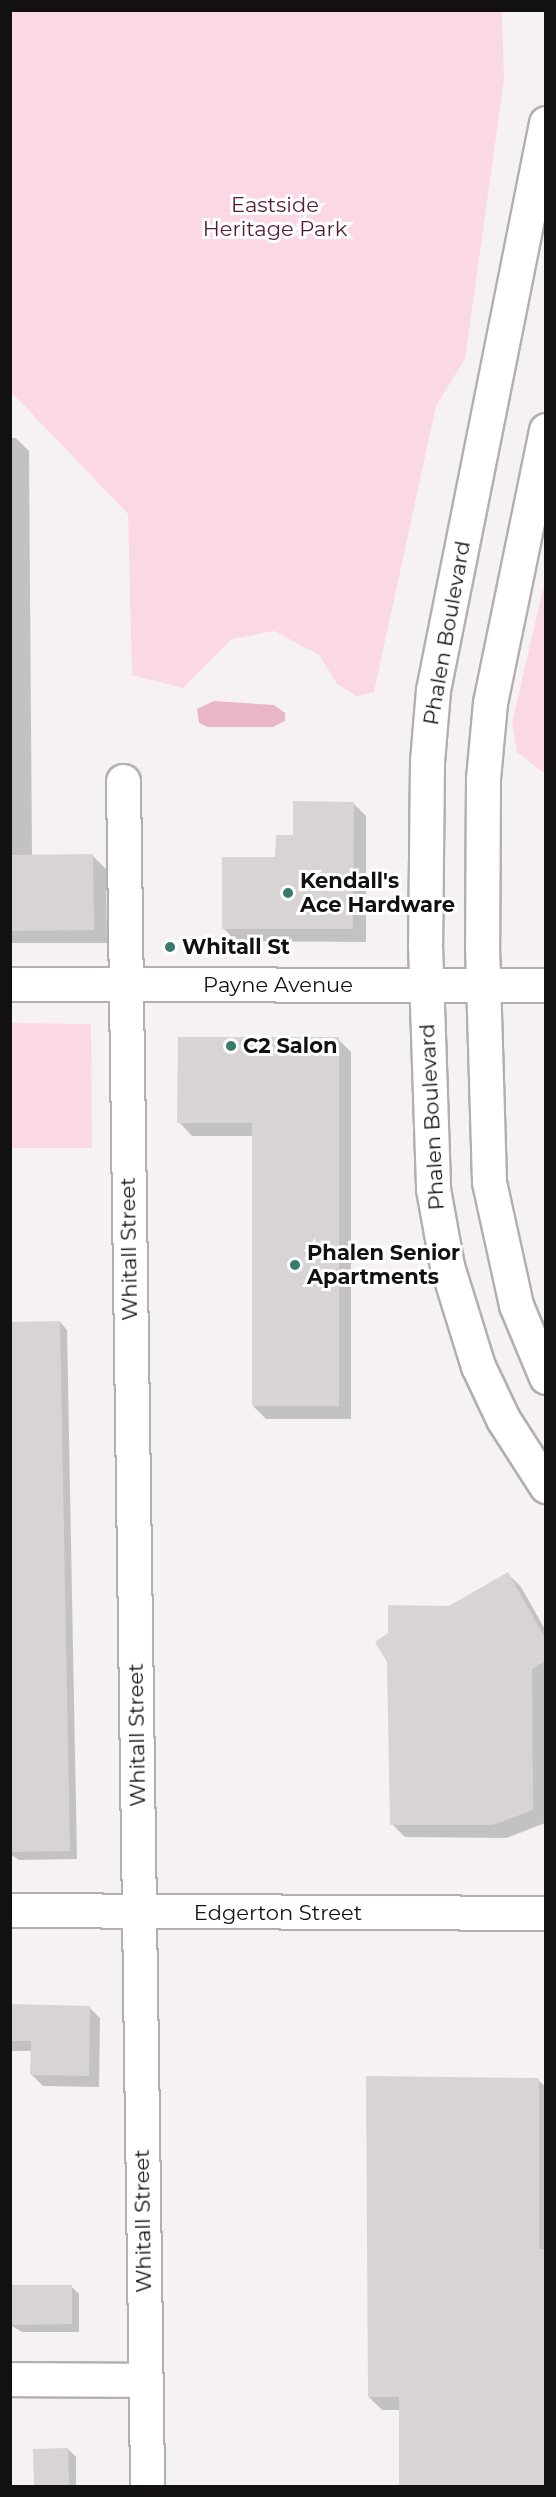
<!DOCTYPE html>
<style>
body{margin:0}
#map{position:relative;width:556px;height:2497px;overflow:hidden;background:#f6f2f3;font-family:Montserrat,sans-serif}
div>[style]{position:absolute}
.green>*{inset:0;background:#fbd9e4}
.water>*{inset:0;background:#e9b6c7}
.shadow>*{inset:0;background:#0003}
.building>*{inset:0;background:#d8d4d5}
.roads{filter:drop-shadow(2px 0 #b3afb0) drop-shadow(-2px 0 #b3afb0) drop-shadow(0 2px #b3afb0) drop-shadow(0 -2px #b3afb0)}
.minor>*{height:33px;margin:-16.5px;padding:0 16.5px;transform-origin:16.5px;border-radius:16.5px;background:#fff}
.major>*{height:33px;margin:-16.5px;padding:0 16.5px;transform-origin:16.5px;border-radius:16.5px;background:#fff}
.dots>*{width:16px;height:16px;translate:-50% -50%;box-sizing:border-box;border:3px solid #fff;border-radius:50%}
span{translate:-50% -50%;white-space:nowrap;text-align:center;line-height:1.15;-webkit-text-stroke:6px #fff;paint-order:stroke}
.park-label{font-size:21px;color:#561b35}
.street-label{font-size:21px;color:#121011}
.poi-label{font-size:21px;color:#121011;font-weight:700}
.left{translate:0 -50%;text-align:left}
.frame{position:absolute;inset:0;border:12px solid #121011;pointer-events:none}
</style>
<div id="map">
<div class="green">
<div style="clip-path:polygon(11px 10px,502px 11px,504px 80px,465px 359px,436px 406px,374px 692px,357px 696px,337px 684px,319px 655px,274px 631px,232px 639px,183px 688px,132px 675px,128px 514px,11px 392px)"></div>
<div style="clip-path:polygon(545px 580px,546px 774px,545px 774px,517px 752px,512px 723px)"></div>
<div style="clip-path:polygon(11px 1023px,91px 1024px,92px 1148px,11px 1148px)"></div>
</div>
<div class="water">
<div style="clip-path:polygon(214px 701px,274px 705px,285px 713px,285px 721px,273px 727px,208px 727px,199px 723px,197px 709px)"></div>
</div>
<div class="shadow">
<div style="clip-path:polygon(10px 438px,16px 438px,29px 451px,32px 856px,93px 856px,106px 869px,107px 943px,10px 943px)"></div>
<div style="clip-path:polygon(353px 803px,366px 816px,366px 942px,236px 941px,223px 928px,295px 837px)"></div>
<div style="clip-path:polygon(338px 1039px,351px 1052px,351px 1419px,266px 1419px,253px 1406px,254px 1136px,192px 1136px,179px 1122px)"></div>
<div style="clip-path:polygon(60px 1322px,67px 1330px,77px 1859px,19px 1860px,10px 1854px,10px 1323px)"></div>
<div style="clip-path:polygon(508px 1574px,521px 1587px,546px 1631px,545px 1823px,507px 1838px,405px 1837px,392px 1824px,390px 1634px,449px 1608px)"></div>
<div style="clip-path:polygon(10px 2006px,89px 2007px,100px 2018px,99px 2087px,43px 2086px,32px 2075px,32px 2051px,10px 2051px)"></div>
<div style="clip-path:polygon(538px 2080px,546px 2087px,546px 2486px,400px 2410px,382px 2410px,369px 2397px)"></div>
<div style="clip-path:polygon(71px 2286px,79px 2294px,79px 2332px,22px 2332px,10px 2325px,10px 2287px)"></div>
<div style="clip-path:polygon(68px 2449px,76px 2457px,76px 2486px,35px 2486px)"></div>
</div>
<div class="building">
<div style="clip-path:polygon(293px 801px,354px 802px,353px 929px,222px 929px,222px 857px,275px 857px,276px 835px,293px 835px)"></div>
<div style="clip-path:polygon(93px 854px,94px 930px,10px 931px,10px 855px)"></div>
<div style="clip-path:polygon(178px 1037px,339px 1037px,339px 1406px,252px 1406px,252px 1123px,177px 1123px)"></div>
<div style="clip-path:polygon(60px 1321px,70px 1851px,10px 1852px,10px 1322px)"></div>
<div style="clip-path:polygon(508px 1572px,546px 1640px,546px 1661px,532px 1669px,533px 1810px,493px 1825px,390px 1825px,387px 1662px,375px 1642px,388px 1633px,388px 1605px,449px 1606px)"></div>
<div style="clip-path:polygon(10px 2004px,90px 2006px,89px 2076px,30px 2075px,31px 2041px,10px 2041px)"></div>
<div style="clip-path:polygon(366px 2076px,539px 2078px,539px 2249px,546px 2249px,546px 2487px,399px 2487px,399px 2397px,368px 2397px)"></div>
<div style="clip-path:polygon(10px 2285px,72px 2285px,72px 2324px,12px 2325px)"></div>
<div style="clip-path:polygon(68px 2448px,69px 2487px,34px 2487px,33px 2449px)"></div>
</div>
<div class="roads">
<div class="minor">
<div style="left:123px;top:781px;width:1705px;rotate:89.19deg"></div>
<div style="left:10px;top:984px;width:536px;rotate:0.11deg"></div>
<div style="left:10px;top:1910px;width:536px;rotate:0.32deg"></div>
<div style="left:10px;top:2379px;width:136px;rotate:0.4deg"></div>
</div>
<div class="major">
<div style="left:546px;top:123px;width:578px;rotate:101.27deg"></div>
<div style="left:433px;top:690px;width:72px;rotate:94.8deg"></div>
<div style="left:427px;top:762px;width:182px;rotate:90.6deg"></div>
<div style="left:425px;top:944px;width:245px;rotate:88.1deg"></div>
<div style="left:433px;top:1189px;width:78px;rotate:79.7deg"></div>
<div style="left:447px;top:1266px;width:105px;rotate:72.8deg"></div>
<div style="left:478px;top:1366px;width:59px;rotate:64.7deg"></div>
<div style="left:503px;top:1419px;width:80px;rotate:57.3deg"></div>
<div style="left:546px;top:430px;width:279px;rotate:101.6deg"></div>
<div style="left:490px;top:703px;width:75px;rotate:95.3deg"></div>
<div style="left:483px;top:778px;width:167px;rotate:90.3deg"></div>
<div style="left:482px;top:945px;width:237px;rotate:88.3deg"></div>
<div style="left:489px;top:1182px;width:126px;rotate:77.6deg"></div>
<div style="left:516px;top:1305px;width:78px;rotate:67.4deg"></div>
</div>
</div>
<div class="dots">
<div style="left:288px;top:893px;background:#387b6c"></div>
<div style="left:170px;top:947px;background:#387b6c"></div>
<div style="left:231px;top:1046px;background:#387b6c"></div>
<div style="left:295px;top:1265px;background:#387b6c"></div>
</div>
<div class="park-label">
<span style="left:275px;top:217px">Eastside<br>Heritage Park</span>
</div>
<div class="street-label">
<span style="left:447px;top:633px;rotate:-80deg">Phalen Boulevard</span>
<span style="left:278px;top:985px">Payne Avenue</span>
<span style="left:432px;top:1117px;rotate:-93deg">Phalen Boulevard</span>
<span style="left:129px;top:1249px;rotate:-91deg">Whitall Street</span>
<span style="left:137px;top:1735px;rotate:-91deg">Whitall Street</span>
<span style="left:278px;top:1913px">Edgerton Street</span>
<span style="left:143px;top:2221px;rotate:-91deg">Whitall Street</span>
</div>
<div class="poi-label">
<span class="left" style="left:300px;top:893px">Kendall's<br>Ace Hardware</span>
<span class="left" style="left:182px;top:947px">Whitall St</span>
<span class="left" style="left:243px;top:1046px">C2 Salon</span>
<span class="left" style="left:307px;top:1265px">Phalen Senior<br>Apartments</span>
</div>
<div class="frame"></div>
</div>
